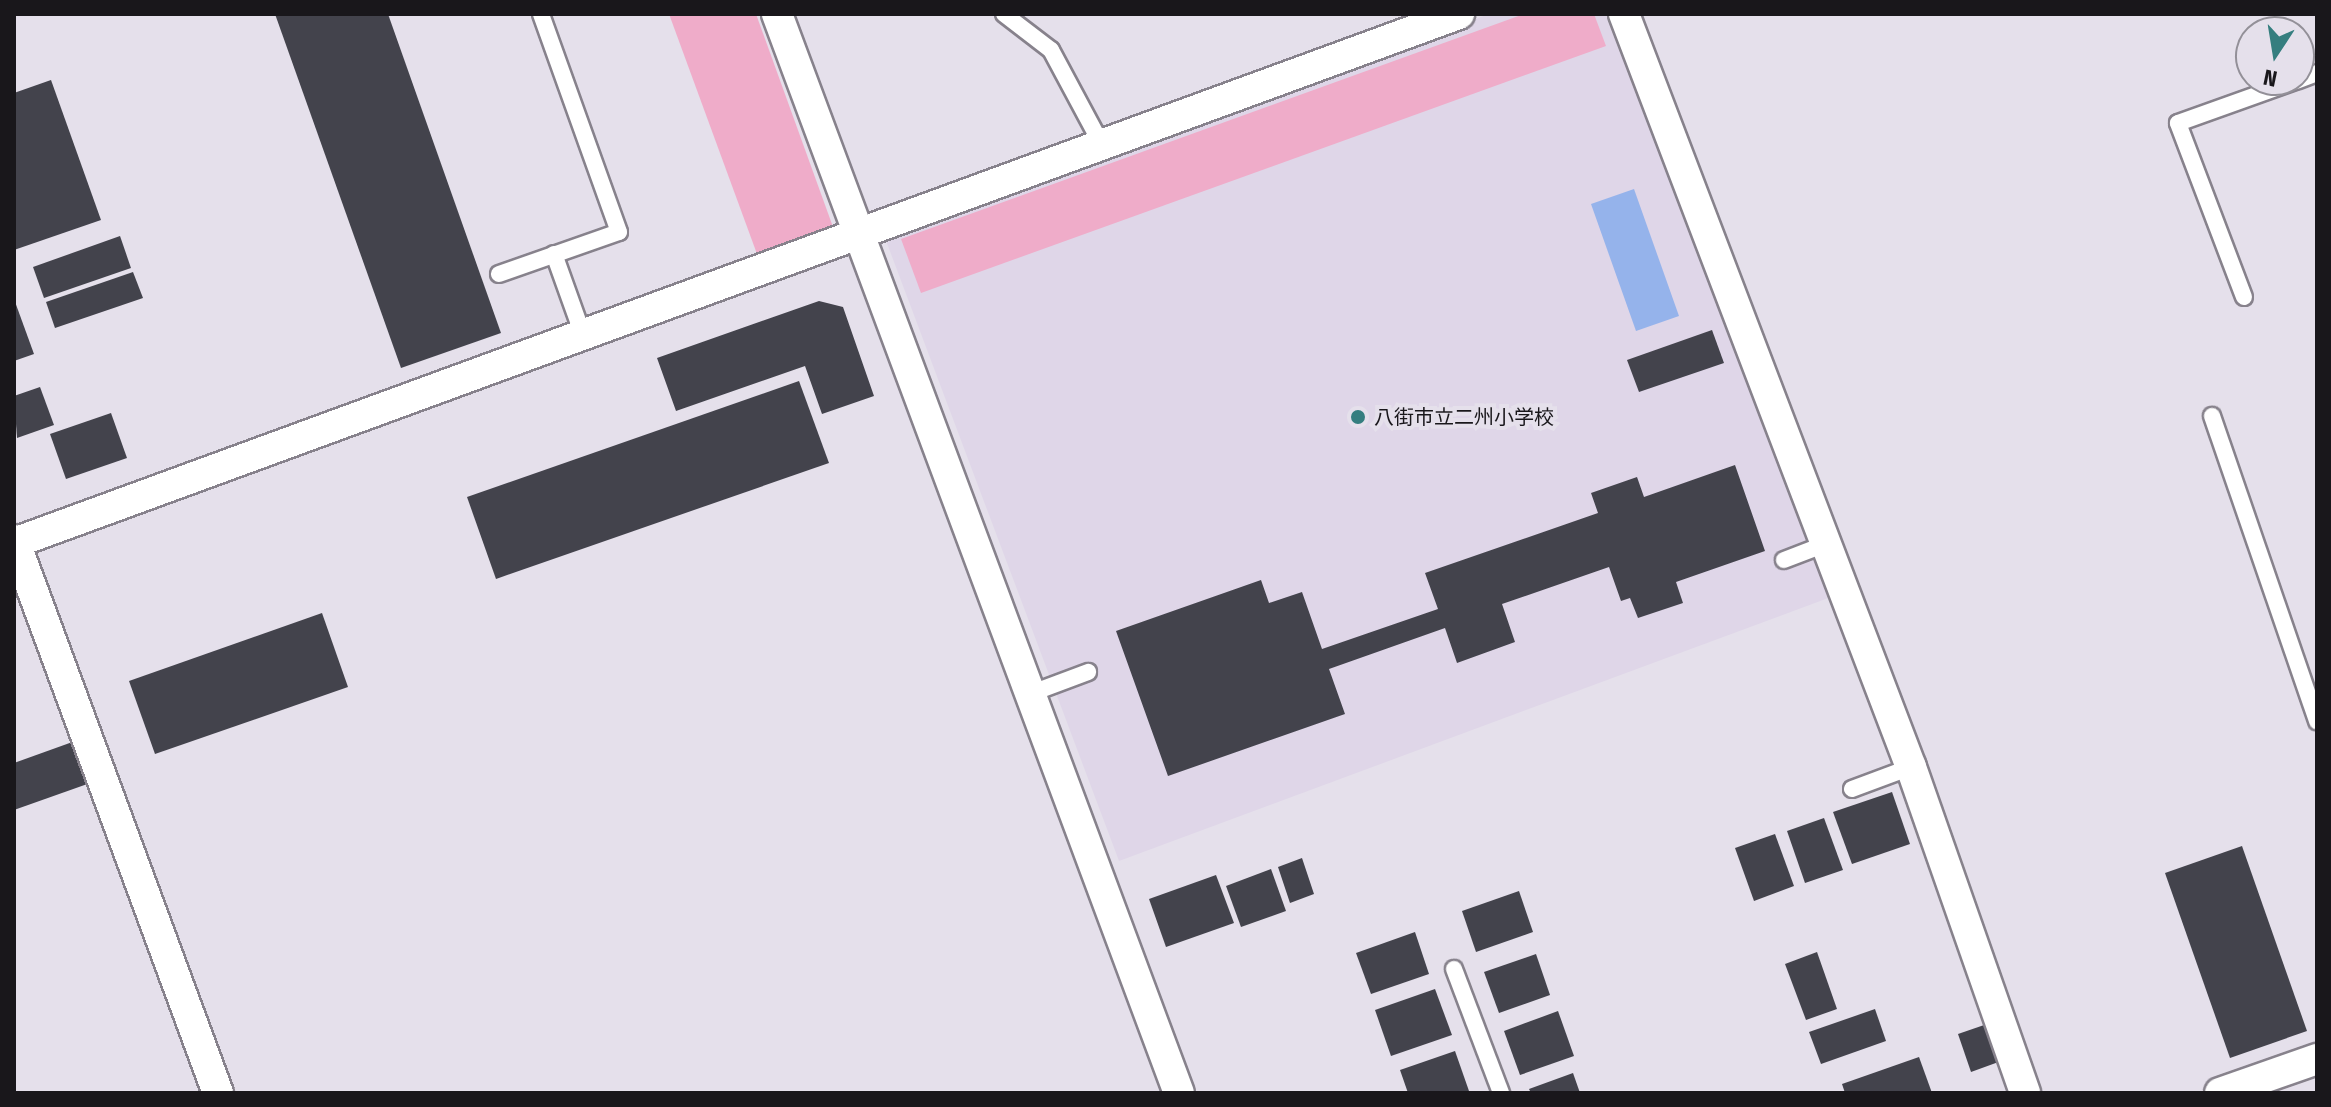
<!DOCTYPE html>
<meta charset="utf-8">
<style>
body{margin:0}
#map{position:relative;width:2331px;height:1107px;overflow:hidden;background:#e5e0eb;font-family:"Fira Sans Condensed","Noto Sans JP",sans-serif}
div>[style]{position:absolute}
.built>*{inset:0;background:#dfd6e8}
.green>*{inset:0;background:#efacc9}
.water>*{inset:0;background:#95b3eb}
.building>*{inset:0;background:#43434c}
.roads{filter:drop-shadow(2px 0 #87828c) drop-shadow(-2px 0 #87828c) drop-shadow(0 2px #87828c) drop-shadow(0 -2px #87828c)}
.lane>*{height:16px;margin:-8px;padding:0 8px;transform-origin:8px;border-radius:8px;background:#fff}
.street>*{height:30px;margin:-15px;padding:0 15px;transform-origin:15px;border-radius:15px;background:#fff}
.dots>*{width:22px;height:22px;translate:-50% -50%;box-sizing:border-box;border:4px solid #e5e0eb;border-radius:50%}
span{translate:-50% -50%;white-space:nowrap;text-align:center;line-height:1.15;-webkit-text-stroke:8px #e5e0eb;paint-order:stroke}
.poi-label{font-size:20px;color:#19171b}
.left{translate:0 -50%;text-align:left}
.frame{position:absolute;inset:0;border:16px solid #19171b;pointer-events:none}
.north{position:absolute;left:2235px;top:16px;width:80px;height:80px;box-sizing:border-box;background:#e5e0eb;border:2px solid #939098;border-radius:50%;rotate:192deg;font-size:22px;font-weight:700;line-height:32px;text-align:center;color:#19171b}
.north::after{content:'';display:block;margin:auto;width:28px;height:36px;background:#357e7f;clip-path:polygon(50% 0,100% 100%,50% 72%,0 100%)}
</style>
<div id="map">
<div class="built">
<div style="clip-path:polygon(1489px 14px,1612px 14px,1831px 597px,1119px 861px,885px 238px)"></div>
</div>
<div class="green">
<div style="clip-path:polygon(669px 14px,756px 14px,833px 227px,757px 254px)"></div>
<div style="clip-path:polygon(1524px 14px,1594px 14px,1606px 46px,921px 293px,901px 239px)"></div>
</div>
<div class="water">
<div style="clip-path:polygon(1634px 189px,1679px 316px,1636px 331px,1591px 204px)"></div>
</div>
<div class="building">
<div style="clip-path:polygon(275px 14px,388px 14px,501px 333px,401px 368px)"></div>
<div style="clip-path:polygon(51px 80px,101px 220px,14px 250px,14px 93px)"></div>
<div style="clip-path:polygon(120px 236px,131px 268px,44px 298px,33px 267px)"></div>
<div style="clip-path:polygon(133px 272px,143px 298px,55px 328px,46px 302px)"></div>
<div style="clip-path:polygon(14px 299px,34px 354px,14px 361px)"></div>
<div style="clip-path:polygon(819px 301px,843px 307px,874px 396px,822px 414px,805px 366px,676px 411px,657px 358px)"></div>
<div style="clip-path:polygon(1712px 330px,1724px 363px,1639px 392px,1627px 360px)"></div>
<div style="clip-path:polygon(799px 381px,829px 463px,496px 579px,467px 497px)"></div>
<div style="clip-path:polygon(40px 387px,54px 425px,17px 438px,14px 396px)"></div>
<div style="clip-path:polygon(111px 413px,127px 458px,66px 479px,50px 434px)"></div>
<div style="clip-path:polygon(1735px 465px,1765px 551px,1676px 582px,1683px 603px,1638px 618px,1630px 598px,1621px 601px,1609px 567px,1502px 604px,1515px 642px,1457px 663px,1445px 628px,1329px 669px,1345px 714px,1168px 776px,1116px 631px,1261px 580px,1269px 603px,1302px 592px,1322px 649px,1438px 609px,1425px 573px,1598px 513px,1591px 493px,1637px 477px,1644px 497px)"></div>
<div style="clip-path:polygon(322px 613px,348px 687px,155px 754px,129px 681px)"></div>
<div style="clip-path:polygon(78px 740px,93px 782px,14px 810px,14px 763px)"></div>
<div style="clip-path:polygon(1892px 792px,1910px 844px,1852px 864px,1833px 812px)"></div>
<div style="clip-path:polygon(1824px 818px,1843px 870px,1805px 883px,1787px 831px)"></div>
<div style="clip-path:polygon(1775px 834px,1794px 886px,1754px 901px,1735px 848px)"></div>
<div style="clip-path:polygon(2242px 846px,2307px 1031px,2230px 1058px,2165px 873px)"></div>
<div style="clip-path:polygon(1302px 858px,1314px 894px,1290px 903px,1278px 867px)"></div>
<div style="clip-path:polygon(1271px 869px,1286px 911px,1241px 927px,1226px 886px)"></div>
<div style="clip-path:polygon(1216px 875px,1234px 923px,1166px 947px,1149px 899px)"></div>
<div style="clip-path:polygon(1519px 891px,1533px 932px,1476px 952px,1462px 911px)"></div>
<div style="clip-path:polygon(1415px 932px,1429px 974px,1371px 994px,1356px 953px)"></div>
<div style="clip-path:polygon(1817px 952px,1837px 1009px,1806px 1020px,1785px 964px)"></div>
<div style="clip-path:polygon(1536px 954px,1550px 995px,1499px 1013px,1484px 972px)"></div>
<div style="clip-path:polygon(1435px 989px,1452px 1035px,1391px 1056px,1375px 1010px)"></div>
<div style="clip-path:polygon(1875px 1009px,1886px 1041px,1821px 1064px,1809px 1032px)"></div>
<div style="clip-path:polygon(1558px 1011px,1574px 1056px,1520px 1075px,1504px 1031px)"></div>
<div style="clip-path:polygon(1990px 1023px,2004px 1060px,1971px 1072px,1958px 1034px)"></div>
<div style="clip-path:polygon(1455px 1051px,1469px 1091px,1408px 1093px,1400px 1070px)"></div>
<div style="clip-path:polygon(1919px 1057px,1932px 1093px,1845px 1093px,1842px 1084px)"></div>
<div style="clip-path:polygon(1573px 1073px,1580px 1093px,1531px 1093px,1529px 1089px)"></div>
</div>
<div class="roads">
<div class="lane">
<div style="left:1004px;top:14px;width:59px;rotate:37.5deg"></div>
<div style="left:1051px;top:50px;width:108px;rotate:61.8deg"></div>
<div style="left:2299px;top:80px;width:19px;rotate:-21deg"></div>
<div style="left:554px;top:254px;width:86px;rotate:70.3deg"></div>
<div style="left:499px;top:274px;width:127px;rotate:-19.3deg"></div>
<div style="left:619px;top:232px;width:232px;rotate:-109.7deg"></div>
<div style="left:2244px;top:297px;width:186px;rotate:-110.8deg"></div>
<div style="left:2178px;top:123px;width:127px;rotate:-19.7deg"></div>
<div style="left:2212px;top:416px;width:323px;rotate:71deg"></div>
<div style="left:1784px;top:560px;width:45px;rotate:-20.9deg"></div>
<div style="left:1032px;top:693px;width:60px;rotate:-20.6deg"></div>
<div style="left:1852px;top:789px;width:63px;rotate:-20.4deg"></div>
<div style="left:1454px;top:969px;width:133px;rotate:69.2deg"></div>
</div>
<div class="street">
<div style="left:777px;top:14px;width:1151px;rotate:69.57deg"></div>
<div style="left:1624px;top:14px;width:806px;rotate:69.14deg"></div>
<div style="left:1911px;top:767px;width:345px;rotate:70.7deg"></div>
<div style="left:14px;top:540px;width:589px;rotate:69.75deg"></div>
<div style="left:14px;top:543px;width:1539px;rotate:-20.11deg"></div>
<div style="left:2220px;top:1093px;width:103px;rotate:-19.3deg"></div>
</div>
</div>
<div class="dots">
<div style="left:1358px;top:417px;background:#357e7f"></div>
</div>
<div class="poi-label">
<span class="left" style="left:1374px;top:417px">八街市立二州小学校</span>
</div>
<div class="frame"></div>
<div class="north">N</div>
</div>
